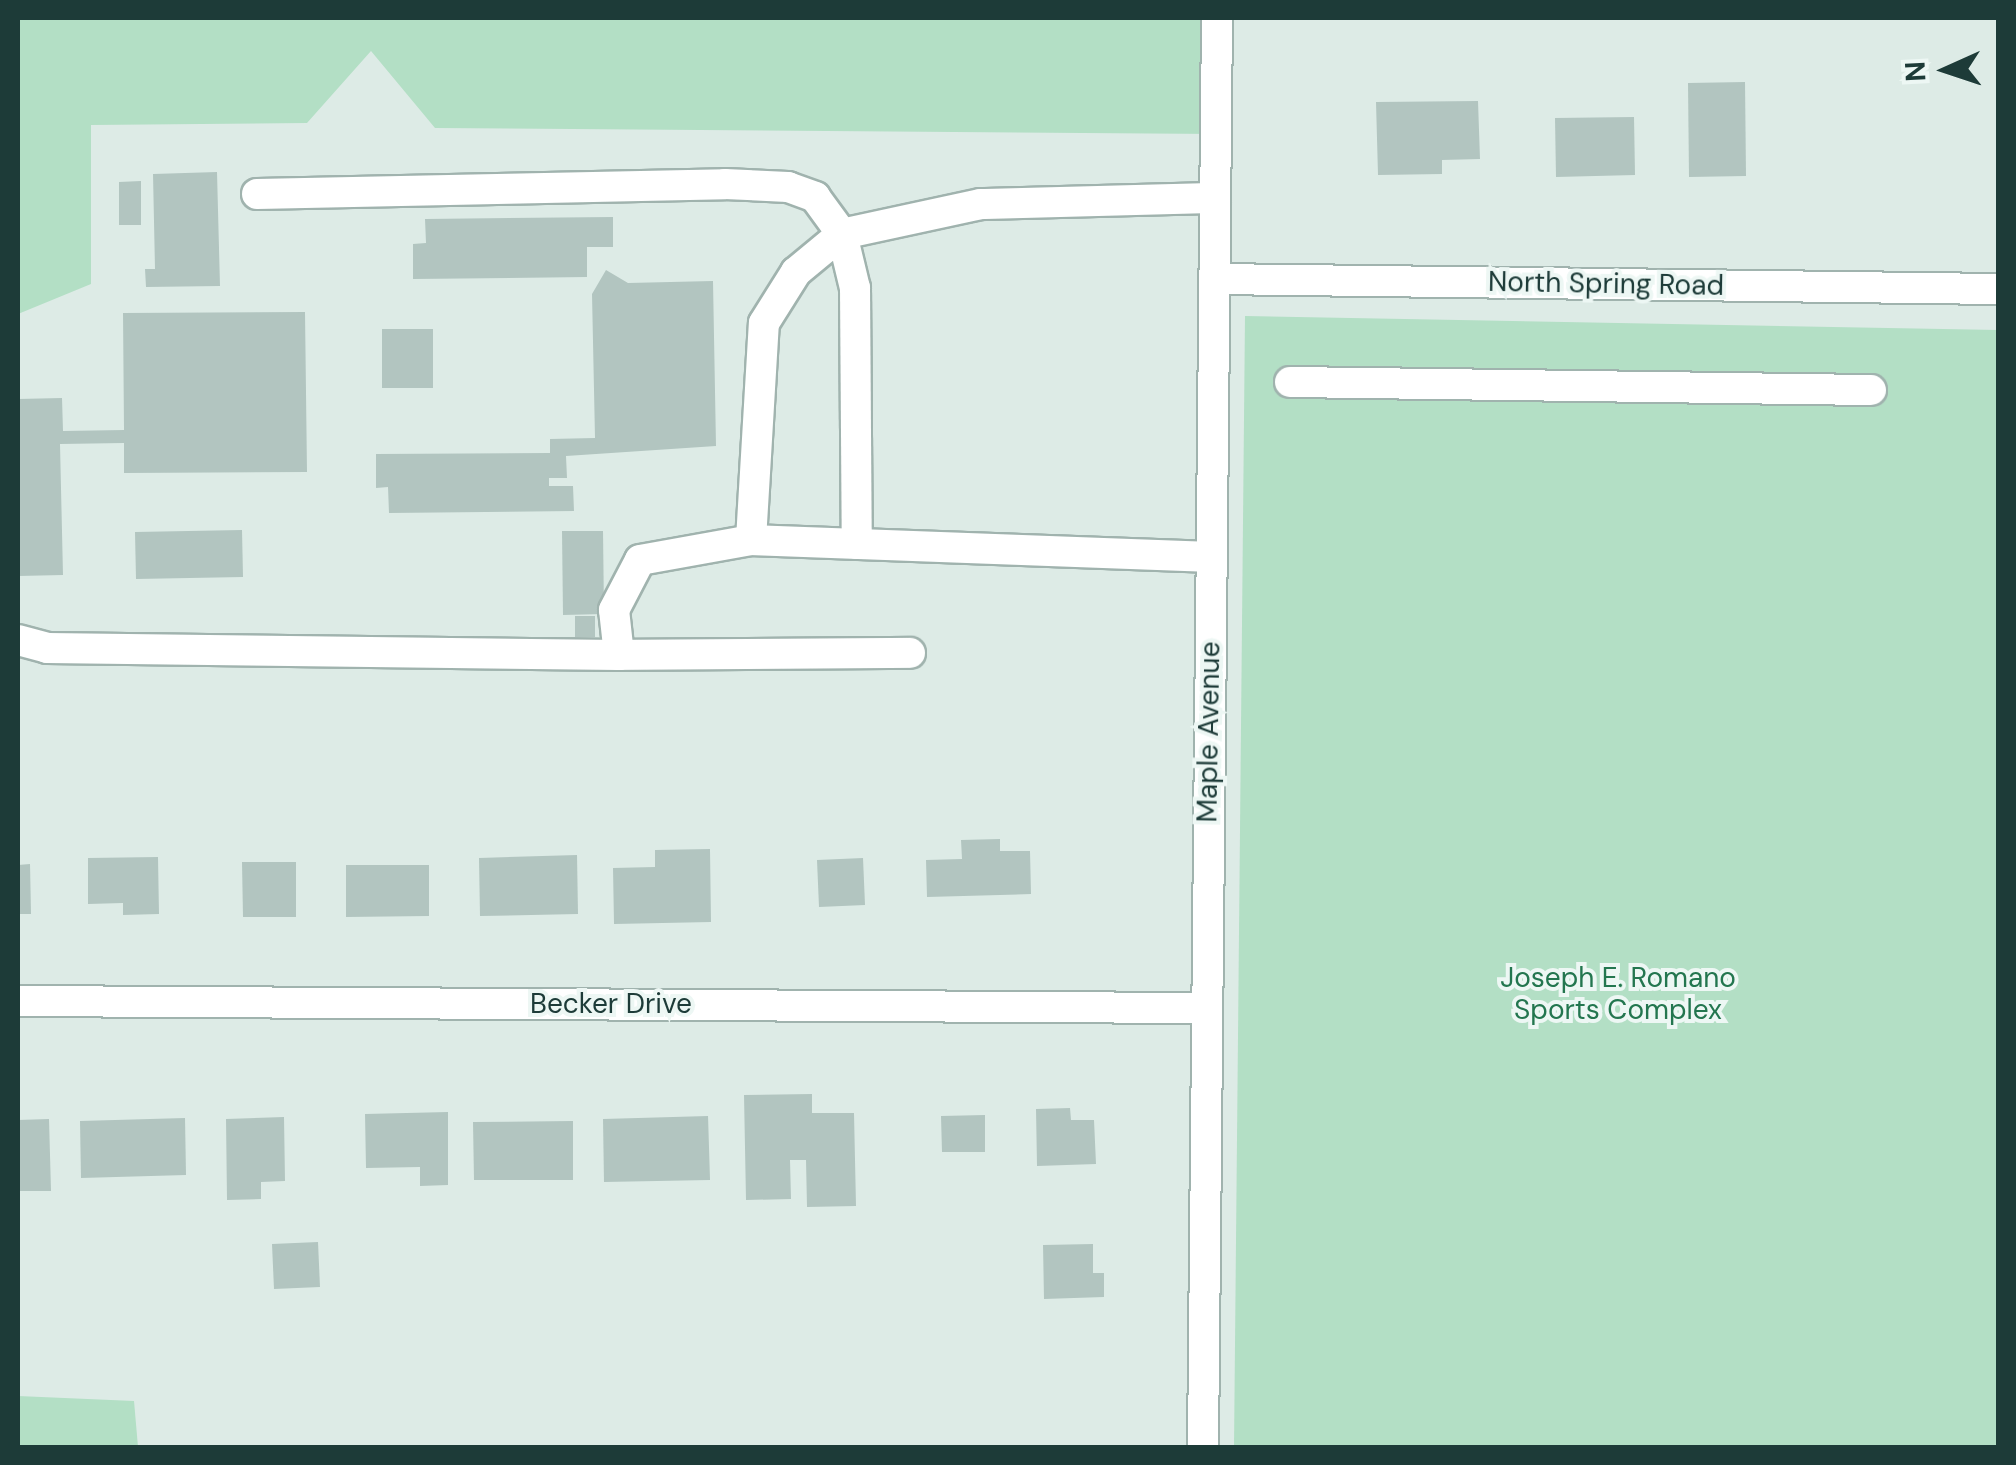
<!DOCTYPE html>
<style>
body{margin:0}
#map{position:relative;width:2016px;height:1465px;overflow:hidden;background:#ddebe6;font-family:"DM Sans",sans-serif}
div>[style]{position:absolute}
.green>*{inset:0;background:#b3dfc5}
.building>*{inset:0;background:#b2c5c0}
.roads{filter:drop-shadow(2px 0 #a0b3ae) drop-shadow(-2px 0 #a0b3ae) drop-shadow(0 2px #a0b3ae) drop-shadow(0 -2px #a0b3ae)}
.minor>*{height:30px;margin:-15px;padding:0 15px;transform-origin:15px;border-radius:15px;background:#fff}
span{translate:-50% -50%;white-space:nowrap;text-align:center;line-height:1.15;-webkit-text-stroke:8px #edf7f4;paint-order:stroke}
.street-label{font-size:28px;color:#1d3b38}
.park-label{font-size:28px;color:#23764f}
.frame{position:absolute;inset:0;border:20px solid #1d3b38;pointer-events:none}
.north{position:absolute;left:1896px;top:20px;width:100px;height:100px;-webkit-text-stroke:8px #edf7f4;paint-order:stroke;rotate:267deg;font-size:28px;font-weight:700;line-height:40px;text-align:center;color:#1d3b38}
.north::after{content:'';display:block;margin:auto;width:35px;height:45px;background:#1d3b38;clip-path:polygon(50% 0,100% 100%,50% 72%,0 100%)}
</style>
<div id="map">
<div class="green">
<div style="clip-path:polygon(18px 18px,1218px 18px,1217px 134px,435px 128px,371px 51px,307px 123px,91px 125px,91px 284px,18px 314px)"></div>
<div style="clip-path:polygon(1245px 316px,1998px 330px,1998px 1447px,1234px 1448px)"></div>
<div style="clip-path:polygon(18px 1396px,134px 1401px,138px 1447px,18px 1447px)"></div>
</div>
<div class="building">
<div style="clip-path:polygon(1745px 82px,1746px 176px,1689px 177px,1688px 83px)"></div>
<div style="clip-path:polygon(1478px 101px,1480px 159px,1442px 160px,1442px 174px,1378px 175px,1376px 102px)"></div>
<div style="clip-path:polygon(1634px 117px,1635px 175px,1556px 177px,1555px 118px)"></div>
<div style="clip-path:polygon(217px 172px,220px 286px,146px 287px,145px 269px,155px 269px,153px 174px)"></div>
<div style="clip-path:polygon(141px 181px,141px 225px,119px 225px,119px 182px)"></div>
<div style="clip-path:polygon(613px 217px,613px 247px,587px 247px,587px 277px,413px 279px,413px 244px,426px 243px,425px 219px)"></div>
<div style="clip-path:polygon(606px 270px,628px 283px,713px 281px,716px 446px,566px 456px,567px 478px,549px 478px,549px 486px,573px 486px,574px 511px,389px 513px,388px 487px,376px 488px,376px 454px,550px 453px,550px 439px,595px 438px,592px 294px)"></div>
<div style="clip-path:polygon(305px 312px,307px 472px,124px 473px,124px 443px,60px 444px,63px 575px,18px 576px,18px 399px,62px 398px,63px 431px,124px 430px,123px 313px)"></div>
<div style="clip-path:polygon(382px 329px,433px 329px,433px 388px,382px 388px)"></div>
<div style="clip-path:polygon(242px 530px,243px 577px,136px 579px,135px 532px)"></div>
<div style="clip-path:polygon(562px 531px,603px 531px,604px 614px,563px 615px)"></div>
<div style="clip-path:polygon(575px 616px,595px 616px,595px 637px,575px 637px)"></div>
<div style="clip-path:polygon(1000px 839px,1000px 851px,1030px 851px,1031px 894px,927px 897px,926px 860px,962px 859px,961px 840px)"></div>
<div style="clip-path:polygon(710px 849px,711px 922px,614px 924px,613px 868px,655px 867px,655px 850px)"></div>
<div style="clip-path:polygon(577px 855px,578px 914px,480px 916px,479px 858px)"></div>
<div style="clip-path:polygon(158px 857px,159px 914px,123px 915px,123px 903px,88px 904px,88px 858px)"></div>
<div style="clip-path:polygon(863px 858px,865px 905px,819px 907px,817px 860px)"></div>
<div style="clip-path:polygon(242px 862px,296px 862px,296px 917px,243px 917px)"></div>
<div style="clip-path:polygon(30px 864px,31px 914px,18px 914px,18px 865px)"></div>
<div style="clip-path:polygon(346px 865px,429px 865px,429px 916px,346px 917px)"></div>
<div style="clip-path:polygon(812px 1094px,812px 1113px,854px 1113px,856px 1206px,807px 1207px,806px 1160px,790px 1160px,791px 1199px,746px 1200px,744px 1095px)"></div>
<div style="clip-path:polygon(1070px 1108px,1071px 1120px,1094px 1120px,1096px 1164px,1037px 1166px,1036px 1109px)"></div>
<div style="clip-path:polygon(448px 1112px,448px 1185px,420px 1186px,420px 1167px,366px 1168px,365px 1114px)"></div>
<div style="clip-path:polygon(985px 1115px,985px 1152px,942px 1152px,941px 1116px)"></div>
<div style="clip-path:polygon(708px 1116px,710px 1180px,604px 1182px,603px 1119px)"></div>
<div style="clip-path:polygon(284px 1117px,285px 1181px,261px 1182px,261px 1199px,227px 1200px,226px 1119px)"></div>
<div style="clip-path:polygon(185px 1118px,186px 1175px,81px 1178px,80px 1121px)"></div>
<div style="clip-path:polygon(49px 1119px,51px 1191px,18px 1191px,18px 1120px)"></div>
<div style="clip-path:polygon(573px 1121px,573px 1180px,474px 1180px,473px 1122px)"></div>
<div style="clip-path:polygon(318px 1242px,320px 1287px,274px 1289px,272px 1244px)"></div>
<div style="clip-path:polygon(1093px 1244px,1093px 1273px,1104px 1273px,1104px 1297px,1044px 1299px,1043px 1245px)"></div>
</div>
<div class="roads">
<div class="minor">
<div style="left:257px;top:194px;width:468px;rotate:-1.2deg"></div>
<div style="left:725px;top:184px;width:63px;rotate:2.7deg"></div>
<div style="left:788px;top:187px;width:29px;rotate:20deg"></div>
<div style="left:815px;top:197px;width:46px;rotate:53.9deg"></div>
<div style="left:842px;top:234px;width:56px;rotate:76.5deg"></div>
<div style="left:855px;top:288px;width:256px;rotate:89.6deg"></div>
<div style="left:1214px;top:279px;width:784px;rotate:0.73deg"></div>
<div style="left:1290px;top:382px;width:581px;rotate:0.79deg"></div>
<div style="left:751px;top:540px;width:460px;rotate:2.1deg"></div>
<div style="left:18px;top:640px;width:30px;rotate:15deg"></div>
<div style="left:47px;top:648px;width:572px;rotate:0.7deg"></div>
<div style="left:619px;top:655px;width:45px;rotate:-96.3deg"></div>
<div style="left:614px;top:610px;width:56px;rotate:-62.5deg"></div>
<div style="left:640px;top:560px;width:113px;rotate:-10.2deg"></div>
<div style="left:751px;top:540px;width:217px;rotate:-86.6deg"></div>
<div style="left:764px;top:323px;width:60px;rotate:-57.9deg"></div>
<div style="left:796px;top:272px;width:60px;rotate:-39.6deg"></div>
<div style="left:842px;top:234px;width:142px;rotate:-12.2deg"></div>
<div style="left:981px;top:204px;width:234px;rotate:-1.5deg"></div>
<div style="left:619px;top:655px;width:291px;rotate:-0.4deg"></div>
<div style="left:18px;top:1001px;width:1187px;rotate:0.34deg"></div>
<div style="left:1203px;top:1448px;width:1430px;rotate:-89.44deg"></div>
</div>
</div>
<div class="street-label">
<span style="left:1606px;top:284px;rotate:1deg">North Spring Road</span>
<span style="left:1209px;top:732px;rotate:-89deg">Maple Avenue</span>
<span style="left:611px;top:1004px">Becker Drive</span>
</div>
<div class="park-label">
<span style="left:1618px;top:994px">Joseph E. Romano<br>Sports Complex</span>
</div>
<div class="frame"></div>
<div class="north">N</div>
</div>
